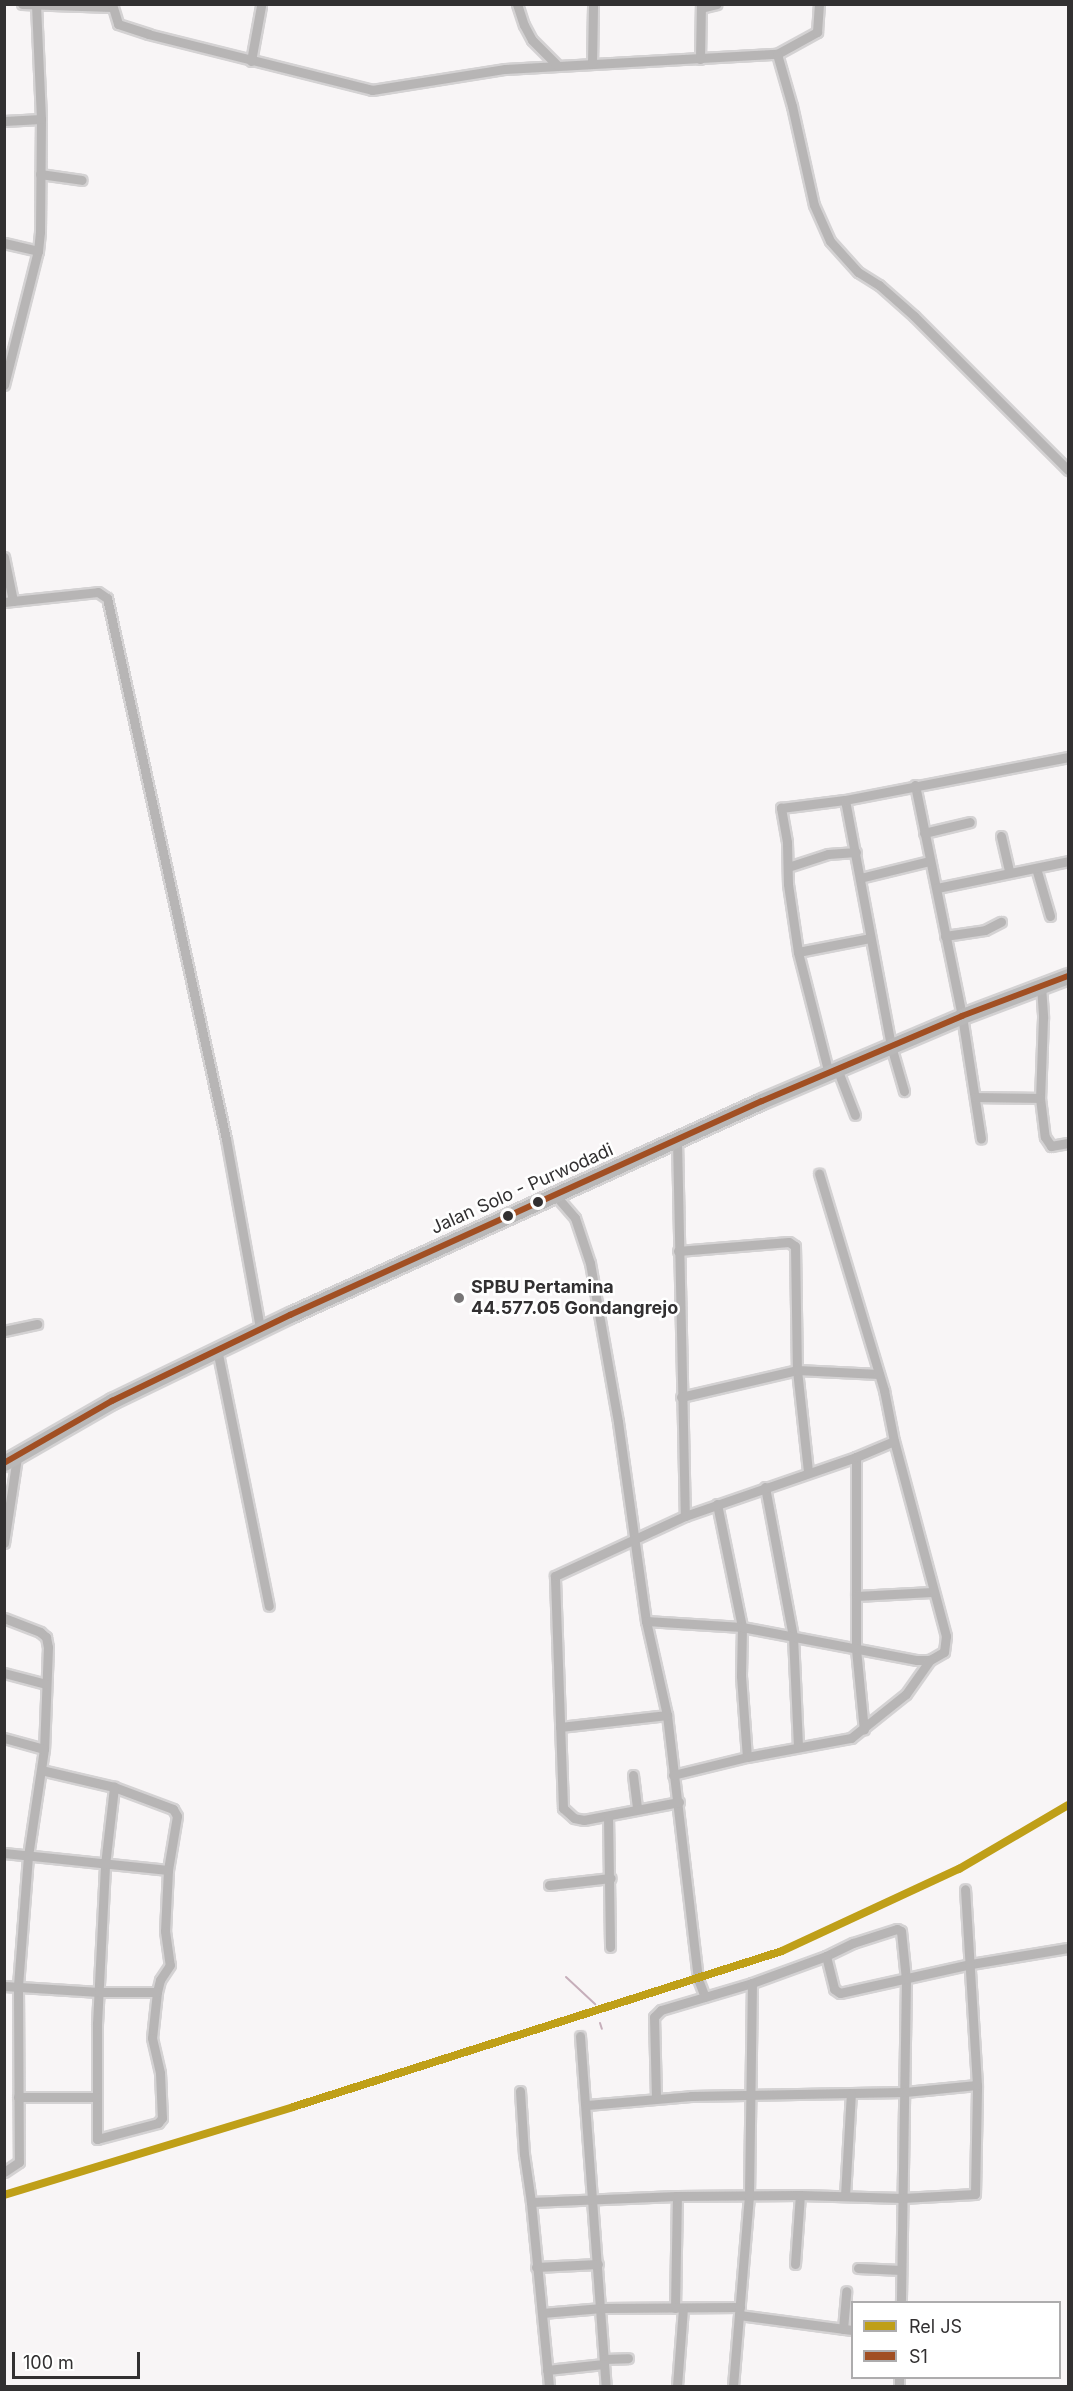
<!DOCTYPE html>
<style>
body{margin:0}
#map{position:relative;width:1073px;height:2391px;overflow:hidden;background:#f8f5f6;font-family:Inter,sans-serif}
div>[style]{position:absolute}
.stream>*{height:2px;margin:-1px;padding:0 1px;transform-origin:1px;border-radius:1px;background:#c6aeba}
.roads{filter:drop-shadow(2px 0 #d4d2d3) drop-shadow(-2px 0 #d4d2d3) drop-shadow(0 2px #d4d2d3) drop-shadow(0 -2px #d4d2d3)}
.street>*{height:9px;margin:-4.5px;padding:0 4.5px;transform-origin:4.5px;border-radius:4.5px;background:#b7b5b5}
.primary>*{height:15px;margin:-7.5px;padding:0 7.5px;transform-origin:7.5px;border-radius:7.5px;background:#b9b8b8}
.bus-1>*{height:6px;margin:-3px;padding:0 3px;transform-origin:3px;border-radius:3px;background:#a14f23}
.rail-1>*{height:8px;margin:-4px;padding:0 4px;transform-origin:4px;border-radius:4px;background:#bf9f18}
.dots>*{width:16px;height:16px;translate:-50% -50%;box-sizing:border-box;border:3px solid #fff;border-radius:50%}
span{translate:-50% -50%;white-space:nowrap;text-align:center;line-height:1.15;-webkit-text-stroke:5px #fff;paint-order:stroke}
.street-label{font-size:18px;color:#323031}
.poi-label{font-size:18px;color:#323031;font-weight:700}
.left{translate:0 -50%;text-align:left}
.frame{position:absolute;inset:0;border:6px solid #323031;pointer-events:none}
.legend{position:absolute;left:851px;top:2301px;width:210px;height:78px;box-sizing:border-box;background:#fff;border:2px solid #adacad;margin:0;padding:8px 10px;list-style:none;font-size:18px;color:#323031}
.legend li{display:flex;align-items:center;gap:12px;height:30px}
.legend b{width:30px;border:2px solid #adacad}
.scale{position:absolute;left:12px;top:2352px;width:128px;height:27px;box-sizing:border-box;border:3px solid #323031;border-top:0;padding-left:8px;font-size:18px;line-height:21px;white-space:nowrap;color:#323031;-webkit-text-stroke:4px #fff;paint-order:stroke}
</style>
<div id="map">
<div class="stream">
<div style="left:566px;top:1977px;width:40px;rotate:43deg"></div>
<div style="left:600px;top:2023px;width:6px;rotate:72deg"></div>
</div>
<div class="roads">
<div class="street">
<div style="left:22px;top:4px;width:90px;rotate:1.9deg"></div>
<div style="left:112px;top:4px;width:21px;rotate:73deg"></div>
<div style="left:118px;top:24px;width:32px;rotate:18deg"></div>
<div style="left:148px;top:34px;width:231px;rotate:14deg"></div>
<div style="left:372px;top:90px;width:135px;rotate:-9deg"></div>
<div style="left:505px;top:69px;width:272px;rotate:-3.2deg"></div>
<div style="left:777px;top:54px;width:46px;rotate:-28.8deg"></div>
<div style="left:817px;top:32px;width:28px;rotate:-86deg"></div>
<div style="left:517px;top:4px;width:22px;rotate:72deg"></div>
<div style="left:524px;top:25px;width:17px;rotate:62deg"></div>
<div style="left:532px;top:40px;width:35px;rotate:45deg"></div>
<div style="left:701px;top:8px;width:16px;rotate:-14deg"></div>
<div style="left:777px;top:54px;width:54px;rotate:73.9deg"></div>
<div style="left:792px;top:106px;width:101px;rotate:77.5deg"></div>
<div style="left:814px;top:205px;width:39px;rotate:66deg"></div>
<div style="left:830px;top:241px;width:42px;rotate:47.9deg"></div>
<div style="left:858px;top:272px;width:25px;rotate:32deg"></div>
<div style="left:879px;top:285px;width:47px;rotate:41.5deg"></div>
<div style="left:914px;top:316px;width:218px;rotate:45deg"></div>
<div style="left:700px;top:59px;width:55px;rotate:-89deg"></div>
<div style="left:251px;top:61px;width:56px;rotate:-79.7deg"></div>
<div style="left:592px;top:64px;width:60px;rotate:-89deg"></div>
<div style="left:4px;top:121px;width:37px;rotate:-3deg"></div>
<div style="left:40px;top:174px;width:42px;rotate:8.1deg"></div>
<div style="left:4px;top:243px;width:35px;rotate:13deg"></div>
<div style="left:4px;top:385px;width:138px;rotate:-75.8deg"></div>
<div style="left:38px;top:251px;width:19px;rotate:-84deg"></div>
<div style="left:40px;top:232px;width:113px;rotate:-89.5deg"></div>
<div style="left:41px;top:119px;width:115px;rotate:-92.5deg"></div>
<div style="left:4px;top:557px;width:45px;rotate:78.4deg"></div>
<div style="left:13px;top:601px;width:9px;rotate:174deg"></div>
<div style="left:13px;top:601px;width:85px;rotate:-6deg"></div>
<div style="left:98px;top:592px;width:11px;rotate:34deg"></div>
<div style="left:107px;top:598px;width:554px;rotate:77.59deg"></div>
<div style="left:226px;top:1139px;width:192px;rotate:79.8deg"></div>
<div style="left:915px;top:785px;width:236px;rotate:78.5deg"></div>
<div style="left:962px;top:1016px;width:124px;rotate:81.2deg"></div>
<div style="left:845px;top:800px;width:250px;rotate:79.4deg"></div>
<div style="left:891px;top:1046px;width:47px;rotate:73.9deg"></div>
<div style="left:924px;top:833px;width:47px;rotate:-13.4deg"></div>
<div style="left:1001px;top:836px;width:37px;rotate:77deg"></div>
<div style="left:788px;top:867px;width:42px;rotate:-18deg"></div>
<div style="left:828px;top:854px;width:28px;rotate:-4deg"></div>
<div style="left:1036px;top:868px;width:50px;rotate:73.7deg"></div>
<div style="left:860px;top:878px;width:72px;rotate:-13.7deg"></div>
<div style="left:937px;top:888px;width:134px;rotate:-11.6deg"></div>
<div style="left:945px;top:936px;width:40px;rotate:-8.5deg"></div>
<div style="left:985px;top:930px;width:18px;rotate:-27deg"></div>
<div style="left:798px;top:952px;width:73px;rotate:-11deg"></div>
<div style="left:1041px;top:986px;width:32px;rotate:86deg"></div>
<div style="left:1043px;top:1018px;width:80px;rotate:92.1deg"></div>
<div style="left:1040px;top:1098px;width:39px;rotate:83deg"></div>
<div style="left:1045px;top:1137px;width:11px;rotate:56deg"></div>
<div style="left:1051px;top:1146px;width:17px;rotate:-10deg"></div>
<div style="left:838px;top:1071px;width:47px;rotate:68.9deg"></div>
<div style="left:829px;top:1074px;width:126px;rotate:-104.3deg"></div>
<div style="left:798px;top:952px;width:69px;rotate:-98.4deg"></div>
<div style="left:788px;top:884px;width:42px;rotate:-91.4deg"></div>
<div style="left:787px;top:842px;width:35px;rotate:-100deg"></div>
<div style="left:781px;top:808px;width:64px;rotate:-7.1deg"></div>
<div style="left:845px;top:800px;width:227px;rotate:-10.9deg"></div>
<div style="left:975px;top:1097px;width:65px;rotate:0.9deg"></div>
<div style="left:677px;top:1140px;width:376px;rotate:88.8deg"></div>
<div style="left:556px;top:1196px;width:29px;rotate:49deg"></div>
<div style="left:575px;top:1218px;width:47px;rotate:71.6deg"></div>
<div style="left:590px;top:1263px;width:161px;rotate:80deg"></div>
<div style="left:618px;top:1422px;width:201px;rotate:82deg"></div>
<div style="left:646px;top:1621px;width:96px;rotate:77.4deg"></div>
<div style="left:667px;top:1715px;width:266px;rotate:83.3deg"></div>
<div style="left:698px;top:1979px;width:19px;rotate:69deg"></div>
<div style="left:678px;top:1251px;width:111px;rotate:-4.6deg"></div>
<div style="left:789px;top:1242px;width:7px;rotate:34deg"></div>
<div style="left:795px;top:1246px;width:124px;rotate:89.1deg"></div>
<div style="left:797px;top:1370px;width:102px;rotate:83.8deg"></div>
<div style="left:4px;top:1331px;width:34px;rotate:-12deg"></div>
<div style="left:217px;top:1349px;width:262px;rotate:78.6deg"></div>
<div style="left:681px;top:1397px;width:119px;rotate:-13.1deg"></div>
<div style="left:797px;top:1370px;width:82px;rotate:2.8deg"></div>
<div style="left:856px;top:1457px;width:192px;rotate:90deg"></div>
<div style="left:856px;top:1649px;width:81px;rotate:84.4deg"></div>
<div style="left:765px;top:1487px;width:152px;rotate:79.4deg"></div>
<div style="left:793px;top:1636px;width:111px;rotate:87.4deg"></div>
<div style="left:717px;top:1504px;width:126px;rotate:78.5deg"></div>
<div style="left:742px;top:1627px;width:49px;rotate:91.2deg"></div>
<div style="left:741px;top:1676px;width:81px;rotate:85.8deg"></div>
<div style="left:4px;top:1543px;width:87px;rotate:-81.4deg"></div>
<div style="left:856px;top:1596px;width:76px;rotate:-3deg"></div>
<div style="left:4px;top:1618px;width:39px;rotate:21deg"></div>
<div style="left:40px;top:1632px;width:8px;rotate:40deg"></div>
<div style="left:46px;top:1637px;width:10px;rotate:79deg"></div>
<div style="left:48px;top:1647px;width:102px;rotate:92.2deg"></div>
<div style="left:44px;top:1749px;width:108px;rotate:98.5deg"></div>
<div style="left:28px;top:1856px;width:131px;rotate:94.4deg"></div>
<div style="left:18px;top:1987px;width:175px;rotate:89.7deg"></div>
<div style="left:19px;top:2162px;width:18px;rotate:146deg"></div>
<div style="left:646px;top:1621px;width:96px;rotate:3.6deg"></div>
<div style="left:742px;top:1627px;width:178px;rotate:10.7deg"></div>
<div style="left:917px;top:1660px;width:13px"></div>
<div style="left:930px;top:1660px;width:16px;rotate:-30deg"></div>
<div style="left:944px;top:1652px;width:16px;rotate:-83deg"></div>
<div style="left:946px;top:1636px;width:202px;rotate:-104.9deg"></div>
<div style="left:894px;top:1441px;width:52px;rotate:-101.1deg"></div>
<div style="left:884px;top:1390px;width:226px;rotate:-106.7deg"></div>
<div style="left:4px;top:1673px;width:43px;rotate:14.7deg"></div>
<div style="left:560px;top:1727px;width:108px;rotate:-6.4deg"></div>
<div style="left:4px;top:1738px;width:41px;rotate:15.4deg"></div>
<div style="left:41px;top:1770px;width:75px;rotate:13.1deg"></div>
<div style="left:114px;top:1787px;width:63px;rotate:20.4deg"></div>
<div style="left:173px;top:1809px;width:8px;rotate:60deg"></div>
<div style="left:177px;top:1816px;width:55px;rotate:99.5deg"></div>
<div style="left:168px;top:1870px;width:61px;rotate:92.8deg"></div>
<div style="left:165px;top:1931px;width:34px;rotate:82deg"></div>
<div style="left:170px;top:1965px;width:18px;rotate:124deg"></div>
<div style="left:160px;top:1980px;width:12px;rotate:104deg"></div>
<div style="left:157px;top:1992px;width:46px;rotate:96.2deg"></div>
<div style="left:152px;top:2038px;width:36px;rotate:77deg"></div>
<div style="left:160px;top:2073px;width:45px;rotate:87.5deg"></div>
<div style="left:162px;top:2118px;width:6px;rotate:129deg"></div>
<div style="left:158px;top:2123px;width:63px;rotate:165.3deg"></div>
<div style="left:97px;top:2139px;width:115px;rotate:-90deg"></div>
<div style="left:97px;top:2024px;width:159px;rotate:-87.1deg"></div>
<div style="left:105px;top:1865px;width:79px;rotate:-83.4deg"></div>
<div style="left:633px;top:1775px;width:34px;rotate:83deg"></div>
<div style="left:673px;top:1775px;width:76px;rotate:-13.7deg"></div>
<div style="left:747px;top:1757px;width:106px;rotate:-10.4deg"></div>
<div style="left:851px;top:1738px;width:70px;rotate:-38.7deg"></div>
<div style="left:906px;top:1694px;width:42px;rotate:-54.8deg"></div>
<div style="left:679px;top:1802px;width:97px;rotate:169.3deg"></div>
<div style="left:584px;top:1820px;width:10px;rotate:-169deg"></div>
<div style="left:574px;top:1818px;width:15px;rotate:-138deg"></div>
<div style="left:563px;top:1808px;width:232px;rotate:-92deg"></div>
<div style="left:555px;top:1576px;width:143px;rotate:-24.8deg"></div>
<div style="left:685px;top:1516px;width:181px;rotate:-19deg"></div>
<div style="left:856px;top:1457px;width:41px;rotate:-22.8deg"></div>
<div style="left:608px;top:1816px;width:131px;rotate:89.1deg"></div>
<div style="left:4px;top:1853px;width:165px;rotate:5.9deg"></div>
<div style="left:549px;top:1885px;width:62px;rotate:-6.4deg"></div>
<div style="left:826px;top:1956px;width:30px;rotate:-26deg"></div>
<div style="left:853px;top:1943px;width:46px;rotate:-17.7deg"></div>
<div style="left:897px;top:1929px;width:4px;rotate:27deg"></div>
<div style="left:901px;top:1931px;width:48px;rotate:84.1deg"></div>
<div style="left:906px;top:1979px;width:323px;rotate:90.9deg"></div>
<div style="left:4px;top:1986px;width:95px;rotate:3.6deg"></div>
<div style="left:99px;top:1992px;width:58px"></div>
<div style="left:580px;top:2036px;width:351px;rotate:85.8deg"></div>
<div style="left:520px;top:2091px;width:63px;rotate:86.4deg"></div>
<div style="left:524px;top:2154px;width:49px;rotate:81.7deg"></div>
<div style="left:18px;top:2097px;width:79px"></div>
<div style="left:656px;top:2098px;width:81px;rotate:-91.4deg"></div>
<div style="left:654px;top:2017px;width:10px;rotate:-45deg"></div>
<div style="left:661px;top:2010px;width:95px;rotate:-16.5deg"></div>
<div style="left:752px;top:1983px;width:79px;rotate:-20deg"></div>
<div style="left:826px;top:1956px;width:34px;rotate:76deg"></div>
<div style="left:834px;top:1989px;width:7px;rotate:34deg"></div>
<div style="left:840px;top:1993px;width:134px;rotate:-12.5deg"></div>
<div style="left:971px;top:1964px;width:98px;rotate:-9.4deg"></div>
<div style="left:587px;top:2105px;width:104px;rotate:-4.9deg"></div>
<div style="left:691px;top:2096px;width:214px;rotate:-1.1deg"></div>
<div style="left:905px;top:2092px;width:72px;rotate:-5.6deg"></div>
<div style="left:845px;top:2196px;width:103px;rotate:-86.7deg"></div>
<div style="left:795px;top:2264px;width:69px;rotate:-85.9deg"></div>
<div style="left:536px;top:2267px;width:62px;rotate:-2.8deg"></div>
<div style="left:858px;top:2268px;width:43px;rotate:2.7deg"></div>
<div style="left:675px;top:2308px;width:112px;rotate:-89deg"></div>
<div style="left:542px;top:2313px;width:60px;rotate:-4.8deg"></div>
<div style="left:602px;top:2308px;width:138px;rotate:-0.4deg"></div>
<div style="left:739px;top:2315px;width:114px;rotate:7.6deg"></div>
<div style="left:843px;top:2329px;width:38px;rotate:-85deg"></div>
<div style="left:604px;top:2359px;width:24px;rotate:-2deg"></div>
<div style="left:547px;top:2370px;width:57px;rotate:-6deg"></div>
<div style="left:549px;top:2386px;width:185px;rotate:-95.6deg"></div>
<div style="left:531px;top:2202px;width:146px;rotate:-2.4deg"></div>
<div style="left:677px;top:2196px;width:123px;rotate:-0.5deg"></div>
<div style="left:800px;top:2195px;width:102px;rotate:1.7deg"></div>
<div style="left:902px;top:2198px;width:73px;rotate:-3.1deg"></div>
<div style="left:975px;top:2194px;width:109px;rotate:-88.9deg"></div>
<div style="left:977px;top:2085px;width:196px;rotate:-93.5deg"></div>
<div style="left:677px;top:2386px;width:78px;rotate:-85.6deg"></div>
<div style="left:733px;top:2386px;width:191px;rotate:-85.2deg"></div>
<div style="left:749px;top:2196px;width:213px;rotate:-89.2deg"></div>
<div style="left:899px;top:2386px;width:8px;rotate:-90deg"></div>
</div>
<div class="primary">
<div style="left:4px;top:1463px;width:125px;rotate:-29.9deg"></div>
<div style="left:112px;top:1401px;width:198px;rotate:-25.8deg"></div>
<div style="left:290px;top:1315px;width:518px;rotate:-24.39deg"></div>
<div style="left:762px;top:1101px;width:217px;rotate:-23deg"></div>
<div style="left:962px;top:1016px;width:113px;rotate:-20.7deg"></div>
</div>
</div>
<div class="bus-1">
<div style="left:4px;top:1463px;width:125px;rotate:-29.9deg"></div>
<div style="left:112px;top:1401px;width:198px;rotate:-25.8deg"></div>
<div style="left:290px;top:1315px;width:518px;rotate:-24.39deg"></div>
<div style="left:762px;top:1101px;width:217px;rotate:-23deg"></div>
<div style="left:962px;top:1016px;width:113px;rotate:-20.7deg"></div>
</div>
<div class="rail-1">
<div style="left:4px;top:2195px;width:302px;rotate:-16.9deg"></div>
<div style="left:293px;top:2107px;width:513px;rotate:-17.69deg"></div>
<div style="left:782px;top:1951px;width:195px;rotate:-24.9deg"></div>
<div style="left:959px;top:1869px;width:126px;rotate:-30.4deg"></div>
</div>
<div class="dots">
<div style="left:538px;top:1202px;background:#323031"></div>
<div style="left:508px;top:1216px;background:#323031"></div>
<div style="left:459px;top:1298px;background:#777576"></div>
</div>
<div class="street-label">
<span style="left:522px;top:1189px;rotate:-24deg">Jalan Solo - Purwodadi</span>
</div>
<div class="poi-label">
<span class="left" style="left:471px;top:1298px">SPBU Pertamina<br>44.577.05 Gondangrejo</span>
</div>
<div class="frame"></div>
<ul class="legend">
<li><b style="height:8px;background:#bf9f18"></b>Rel JS</li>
<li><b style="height:8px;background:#a14f23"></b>S1</li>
</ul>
<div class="scale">100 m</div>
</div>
